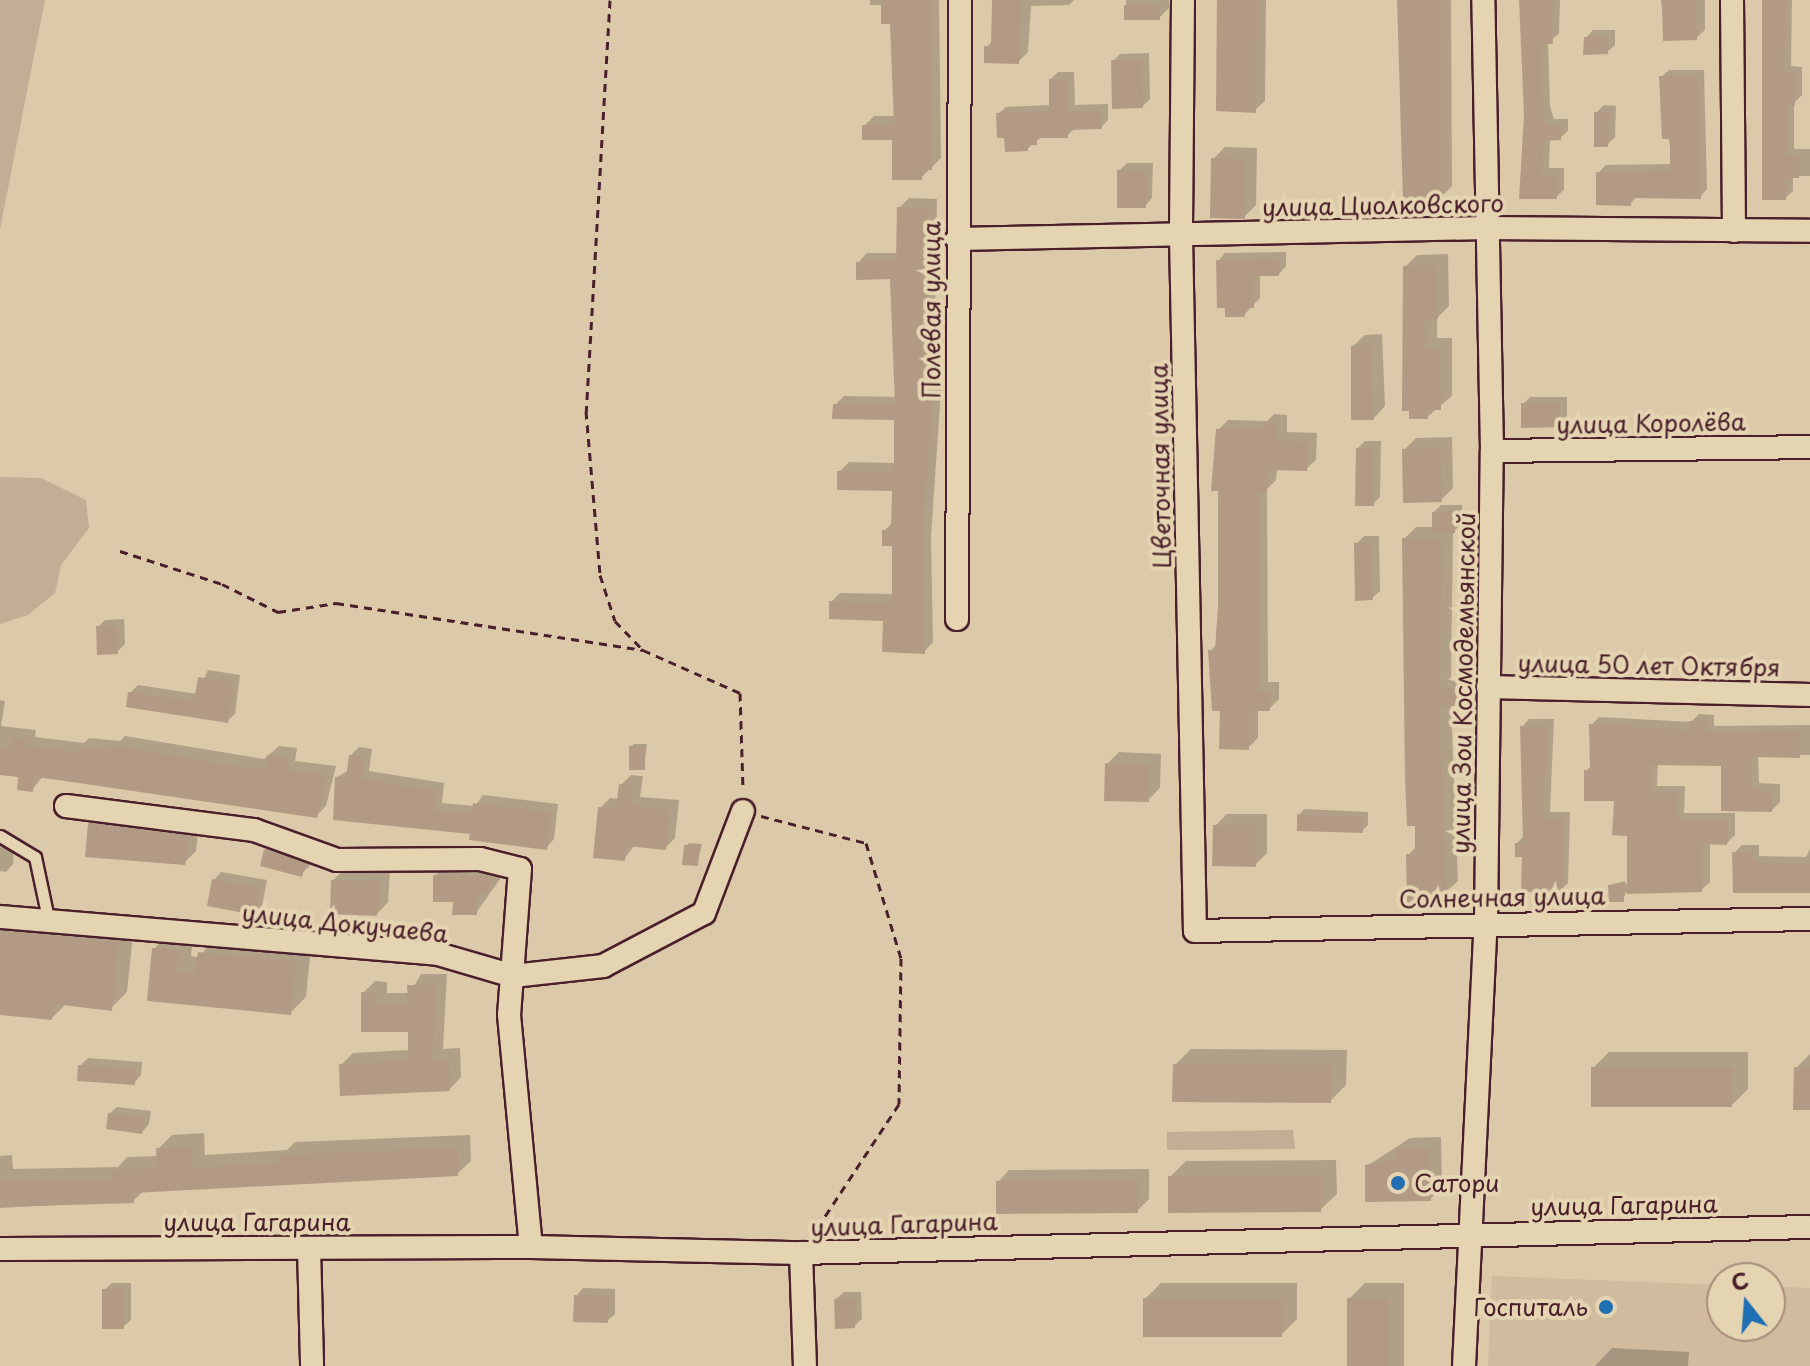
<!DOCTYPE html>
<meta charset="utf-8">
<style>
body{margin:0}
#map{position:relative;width:1810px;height:1366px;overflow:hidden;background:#dcc9a9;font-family:"Playpen Sans",sans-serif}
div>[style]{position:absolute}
.built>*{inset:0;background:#d0bb9e}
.green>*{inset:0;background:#c3ad94}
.shadow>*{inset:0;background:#0003}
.building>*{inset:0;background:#b39a85}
.path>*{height:3px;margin-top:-1.5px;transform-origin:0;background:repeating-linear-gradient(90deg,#4a1f2b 0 8px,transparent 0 14px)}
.roads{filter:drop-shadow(2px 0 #4a1f2b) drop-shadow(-2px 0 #4a1f2b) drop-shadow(0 2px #4a1f2b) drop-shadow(0 -2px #4a1f2b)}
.service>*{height:11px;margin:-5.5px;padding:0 5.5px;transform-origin:5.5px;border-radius:5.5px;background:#e5d4b1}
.minor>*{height:22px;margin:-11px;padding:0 11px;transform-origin:11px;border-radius:11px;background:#e5d4b1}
.dots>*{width:22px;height:22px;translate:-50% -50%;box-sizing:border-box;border:4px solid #e5d4b1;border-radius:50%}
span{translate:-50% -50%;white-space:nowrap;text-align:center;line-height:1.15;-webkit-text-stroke:8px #e5d4b1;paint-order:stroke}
.street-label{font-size:24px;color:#4a1f2b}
.poi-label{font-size:24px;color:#4a1f2b}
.left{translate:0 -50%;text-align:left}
.right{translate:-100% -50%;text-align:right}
.north{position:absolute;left:1706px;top:1262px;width:80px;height:80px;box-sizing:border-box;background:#e5d4b1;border:2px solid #a78c7b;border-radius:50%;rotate:343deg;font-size:22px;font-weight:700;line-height:32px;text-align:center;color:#4a1f2b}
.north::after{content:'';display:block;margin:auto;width:28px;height:36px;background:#1f6fb2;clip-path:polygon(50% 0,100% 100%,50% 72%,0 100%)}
</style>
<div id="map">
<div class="built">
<div style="clip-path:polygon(1492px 1276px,1722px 1285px,1722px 1326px,1770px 1326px,1770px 1286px,1810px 1288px,1810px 1366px,1488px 1366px)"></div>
</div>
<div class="green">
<div style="clip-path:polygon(0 0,45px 0,0 229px)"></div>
<div style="clip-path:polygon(0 477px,41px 478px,86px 500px,89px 528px,61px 565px,55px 593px,28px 615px,0 624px)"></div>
<div style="clip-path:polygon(1293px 1130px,1295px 1149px,1167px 1150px,1167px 1132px)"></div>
</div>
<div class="shadow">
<div style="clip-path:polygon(870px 0,939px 0,941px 158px,921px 178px,894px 138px,864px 126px,874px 116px,895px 116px,892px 22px,883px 5px,870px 5px)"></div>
<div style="clip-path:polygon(994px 0,1074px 0,1069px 5px,1031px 6px,1028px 52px,1018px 62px,986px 47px,993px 41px)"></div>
<div style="clip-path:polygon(1126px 0,1169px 0,1169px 8px,1159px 18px,1126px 18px)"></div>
<div style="clip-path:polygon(1219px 0,1266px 0,1265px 101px,1255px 110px)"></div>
<div style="clip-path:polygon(1400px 0,1451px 0,1452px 186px,1440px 198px)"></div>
<div style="clip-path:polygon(1522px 0,1560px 0,1559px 34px,1548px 42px,1550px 106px,1554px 119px,1568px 119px,1568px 131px,1560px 138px,1550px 139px,1549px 168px,1564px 168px,1564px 190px,1556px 197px,1522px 197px,1526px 115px)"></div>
<div style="clip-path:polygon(1661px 0,1705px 0,1705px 30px,1696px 38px,1665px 39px)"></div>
<div style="clip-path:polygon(1763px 0,1792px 0,1791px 66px,1802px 67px,1802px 95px,1794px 103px,1794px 149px,1810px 149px,1810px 176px,1793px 176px,1793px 191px,1785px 198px)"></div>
<div style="clip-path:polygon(1593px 30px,1615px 30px,1615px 45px,1607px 52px,1586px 38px)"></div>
<div style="clip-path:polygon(1149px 53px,1150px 99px,1143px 106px,1113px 61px,1120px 54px)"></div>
<div style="clip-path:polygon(1669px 70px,1704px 70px,1707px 189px,1700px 197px,1637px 196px,1630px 204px,1598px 173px,1606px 165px,1672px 164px,1661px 77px)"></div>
<div style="clip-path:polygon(1058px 72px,1074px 72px,1075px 105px,1108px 104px,1108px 120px,1101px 127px,1076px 127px,1067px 136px,1043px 136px,1027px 149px,1006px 135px,998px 114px,1006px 107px,1051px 105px,1051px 79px)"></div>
<div style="clip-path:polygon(1604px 105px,1616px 106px,1615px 137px,1607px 145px,1596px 113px)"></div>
<div style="clip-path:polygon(1225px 147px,1257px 148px,1256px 205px,1244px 217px,1213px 159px)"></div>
<div style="clip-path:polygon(1127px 163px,1153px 163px,1152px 198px,1145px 206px,1119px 171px)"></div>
<div style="clip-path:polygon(909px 198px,937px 199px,935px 327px,942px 376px,931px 536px,933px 642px,924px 652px,885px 619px,831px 602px,840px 593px,894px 594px,894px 544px,884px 531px,893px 522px,894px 489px,839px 472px,849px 462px,896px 463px,896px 419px,835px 405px,844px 396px,897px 397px,892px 277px,858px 263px,867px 253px,898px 253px,899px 208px)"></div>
<div style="clip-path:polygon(1286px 252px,1286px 266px,1279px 274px,1260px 274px,1260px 298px,1244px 315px,1218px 261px,1225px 253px)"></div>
<div style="clip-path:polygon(1448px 254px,1449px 306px,1437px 318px,1437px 338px,1452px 338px,1452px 396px,1427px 417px,1405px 267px,1417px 255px)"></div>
<div style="clip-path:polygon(1382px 334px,1385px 406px,1374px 418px,1353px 346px,1365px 335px)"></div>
<div style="clip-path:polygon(1530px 397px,1567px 397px,1567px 418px,1559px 425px,1523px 404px)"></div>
<div style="clip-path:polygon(1274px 414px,1287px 415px,1287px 432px,1317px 433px,1316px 460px,1306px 469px,1277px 468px,1276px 480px,1267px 489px,1268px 682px,1279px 682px,1279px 699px,1269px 709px,1258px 709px,1258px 738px,1248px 748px,1222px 709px,1210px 651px,1218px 643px,1218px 430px,1228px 420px,1267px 421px)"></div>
<div style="clip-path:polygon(1452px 437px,1453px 488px,1441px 500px,1404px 450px,1416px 438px)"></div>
<div style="clip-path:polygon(1365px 441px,1381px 441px,1380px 497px,1373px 504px,1358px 448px)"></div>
<div style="clip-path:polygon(1441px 505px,1462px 505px,1462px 523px,1453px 532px,1451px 678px,1468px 677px,1468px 692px,1451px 704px,1458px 881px,1433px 903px,1408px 855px,1417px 846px,1404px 539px,1416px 527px,1434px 527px,1434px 512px)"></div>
<div style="clip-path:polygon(1364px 536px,1379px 536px,1380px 591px,1372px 598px,1356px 544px)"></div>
<div style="clip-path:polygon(124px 619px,125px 644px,117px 652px,98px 627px,105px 620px)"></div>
<div style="clip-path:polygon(208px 670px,240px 675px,235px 714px,227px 721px,130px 693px,138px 685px,197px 694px)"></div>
<div style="clip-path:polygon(0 700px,5px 701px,1px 726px,36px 730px,35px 737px,84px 743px,89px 738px,120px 741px,125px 736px,264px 759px,279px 746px,297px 748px,295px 761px,336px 766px,326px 806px,316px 816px,43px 776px,32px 790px,20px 775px,0 772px)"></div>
<div style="clip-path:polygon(1699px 714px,1714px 715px,1714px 726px,1810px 725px,1810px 755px,1758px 755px,1759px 783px,1780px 784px,1780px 802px,1772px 810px,1723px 764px,1658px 763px,1657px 786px,1685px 786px,1684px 813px,1735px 813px,1735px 835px,1727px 843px,1710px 842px,1710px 882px,1701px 890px,1626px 892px,1623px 900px,1610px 885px,1625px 881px,1629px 890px,1630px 834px,1616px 799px,1586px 771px,1592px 765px,1591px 725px,1599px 717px,1691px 722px)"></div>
<div style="clip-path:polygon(1529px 719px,1554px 719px,1550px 812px,1570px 812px,1568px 883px,1560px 891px,1517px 843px,1525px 835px,1522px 727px)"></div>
<div style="clip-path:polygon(634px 744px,647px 744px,644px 768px,631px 747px)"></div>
<div style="clip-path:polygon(359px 747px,372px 749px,369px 771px,444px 783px,442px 803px,475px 806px,483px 795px,558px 804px,554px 839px,546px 848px,472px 833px,337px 777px,349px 770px,351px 755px)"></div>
<div style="clip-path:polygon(1119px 752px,1161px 754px,1160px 788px,1148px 800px,1107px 764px)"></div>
<div style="clip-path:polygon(631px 775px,643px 776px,640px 797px,679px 800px,675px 838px,665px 848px,635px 845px,624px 859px,600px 808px,610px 798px,619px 799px,621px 785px)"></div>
<div style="clip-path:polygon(1304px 809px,1368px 812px,1368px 825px,1362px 831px,1299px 815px)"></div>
<div style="clip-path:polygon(102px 812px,199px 824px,196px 851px,184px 863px,90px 824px)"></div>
<div style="clip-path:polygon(1227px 814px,1267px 814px,1267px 853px,1255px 865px,1215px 826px)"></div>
<div style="clip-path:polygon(273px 843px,312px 856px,309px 867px,301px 874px,266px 850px)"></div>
<div style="clip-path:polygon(689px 843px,702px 844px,697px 864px,686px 846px)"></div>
<div style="clip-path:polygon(1742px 845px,1759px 845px,1759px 856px,1806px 857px,1810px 849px,1810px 891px,1734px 853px)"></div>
<div style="clip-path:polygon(0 847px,14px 849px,13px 864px,6px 872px,0 871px)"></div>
<div style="clip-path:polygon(447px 864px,500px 865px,500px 879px,476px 913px,455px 900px,435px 876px)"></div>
<div style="clip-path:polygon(345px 869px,390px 870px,388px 902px,377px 914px,333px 880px)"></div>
<div style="clip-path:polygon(221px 872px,267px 880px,262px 906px,254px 913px,214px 880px)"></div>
<div style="clip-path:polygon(0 912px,134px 926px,127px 992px,111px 1008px,66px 1004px,52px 1018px,0 1013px)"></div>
<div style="clip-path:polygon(170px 933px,193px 935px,191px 956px,199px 957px,216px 937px,311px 946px,306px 997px,290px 1013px,149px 999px,154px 949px)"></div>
<div style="clip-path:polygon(421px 974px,447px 974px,443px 1049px,460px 1048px,461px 1077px,450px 1089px,341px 1065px,353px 1053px,410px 1050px,410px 1030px,363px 1030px,363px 993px,375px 981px,387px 982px,387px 993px,410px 993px)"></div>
<div style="clip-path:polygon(1191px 1049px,1347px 1050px,1346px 1085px,1330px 1101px,1175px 1065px)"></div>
<div style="clip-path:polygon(1609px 1052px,1748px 1052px,1748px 1089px,1732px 1105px,1593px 1068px)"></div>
<div style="clip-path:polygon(1810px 1054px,1810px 1108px,1796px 1068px)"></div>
<div style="clip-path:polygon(88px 1058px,142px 1062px,141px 1075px,134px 1083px,80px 1066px)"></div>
<div style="clip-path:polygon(117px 1107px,151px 1111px,149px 1124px,142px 1132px,109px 1114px)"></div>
<div style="clip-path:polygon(204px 1133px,205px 1155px,287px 1150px,295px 1142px,470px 1135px,471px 1161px,457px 1174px,144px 1191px,133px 1201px,0 1208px,0 1156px,12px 1155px,13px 1169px,118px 1167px,127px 1157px,158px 1156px,158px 1149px,172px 1135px)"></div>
<div style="clip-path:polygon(1441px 1137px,1442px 1187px,1430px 1199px,1367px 1166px,1410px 1138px)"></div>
<div style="clip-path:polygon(1336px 1160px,1337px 1194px,1320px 1210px,1170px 1177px,1186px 1161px)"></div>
<div style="clip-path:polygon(1149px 1169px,1149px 1199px,1137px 1211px,998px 1182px,1009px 1170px)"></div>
<div style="clip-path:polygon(112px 1283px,131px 1283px,131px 1320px,123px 1327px,104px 1290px)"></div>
<div style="clip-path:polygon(1161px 1283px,1297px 1283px,1297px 1319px,1281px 1335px,1145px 1299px)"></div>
<div style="clip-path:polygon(1365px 1283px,1404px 1283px,1404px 1366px,1349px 1366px,1349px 1299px)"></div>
<div style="clip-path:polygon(583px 1288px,615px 1289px,615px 1314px,607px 1321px,576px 1296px)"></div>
<div style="clip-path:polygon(844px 1292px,861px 1292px,862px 1319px,854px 1326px,836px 1299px)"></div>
<div style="clip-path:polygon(1612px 1348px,1689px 1352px,1688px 1366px,1595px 1366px)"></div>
</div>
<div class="building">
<div style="clip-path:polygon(881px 0,930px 0,932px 170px,922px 170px,922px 180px,892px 180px,892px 140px,862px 140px,862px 125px,894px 126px,890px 24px,881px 24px)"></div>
<div style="clip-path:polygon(992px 0,1022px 0,1019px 64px,984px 63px,984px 46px,991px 46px)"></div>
<div style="clip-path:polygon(1217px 0,1257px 0,1256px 113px,1216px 111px)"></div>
<div style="clip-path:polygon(1397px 0,1441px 0,1441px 200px,1403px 200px)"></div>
<div style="clip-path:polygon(1519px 0,1552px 0,1553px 44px,1541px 44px,1543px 114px,1547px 126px,1561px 126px,1561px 140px,1543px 141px,1542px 175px,1557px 175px,1557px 199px,1519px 199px,1524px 115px)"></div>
<div style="clip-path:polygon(1662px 0,1696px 0,1697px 40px,1663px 41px)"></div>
<div style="clip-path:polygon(1762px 0,1786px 0,1784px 73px,1795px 73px,1795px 105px,1788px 105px,1787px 156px,1799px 156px,1799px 178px,1786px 178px,1786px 200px,1762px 200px)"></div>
<div style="clip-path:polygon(1124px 5px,1159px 5px,1160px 20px,1124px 20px)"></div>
<div style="clip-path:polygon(1584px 37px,1608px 37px,1608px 54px,1583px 55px)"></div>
<div style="clip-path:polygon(1111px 60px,1142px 60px,1143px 108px,1112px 109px)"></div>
<div style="clip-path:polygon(1659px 76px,1697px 76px,1701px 199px,1631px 198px,1631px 206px,1596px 205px,1596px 172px,1670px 171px,1670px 139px,1662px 139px)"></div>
<div style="clip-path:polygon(1049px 79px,1068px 79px,1068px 111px,1101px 111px,1102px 129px,1068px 130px,1068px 138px,1037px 138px,1037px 145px,1028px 145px,1028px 151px,1005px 152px,1004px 138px,997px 138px,996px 113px,1049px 111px)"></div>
<div style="clip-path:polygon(1594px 112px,1609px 112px,1608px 147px,1594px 147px)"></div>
<div style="clip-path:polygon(1211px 158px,1246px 159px,1245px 219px,1210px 218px)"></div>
<div style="clip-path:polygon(1117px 170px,1146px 170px,1146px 208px,1117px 208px)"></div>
<div style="clip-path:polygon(897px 207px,929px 208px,927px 338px,933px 386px,922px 547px,925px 654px,882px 652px,883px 621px,829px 619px,829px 601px,892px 603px,892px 546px,882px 546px,882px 530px,891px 530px,892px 491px,837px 490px,837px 471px,894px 471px,894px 420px,832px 419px,833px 404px,895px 405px,890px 279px,856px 280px,856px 262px,896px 261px)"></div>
<div style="clip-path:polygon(1279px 259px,1279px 276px,1253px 276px,1254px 308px,1245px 308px,1245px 317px,1225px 317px,1225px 308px,1217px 308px,1216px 260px)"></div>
<div style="clip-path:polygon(1437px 265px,1438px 319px,1425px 320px,1426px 349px,1440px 349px,1441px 410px,1428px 410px,1428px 419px,1409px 419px,1409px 411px,1402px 411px,1403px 266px)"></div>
<div style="clip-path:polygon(1371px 345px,1374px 420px,1351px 420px,1351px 346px)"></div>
<div style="clip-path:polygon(1521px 403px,1560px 403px,1560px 427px,1521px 428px)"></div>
<div style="clip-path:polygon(1262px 423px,1278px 424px,1278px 441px,1308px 442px,1307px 471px,1268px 470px,1267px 492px,1259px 492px,1259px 691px,1270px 691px,1270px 711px,1249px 711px,1249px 750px,1219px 749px,1220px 711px,1212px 711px,1208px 650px,1215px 650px,1219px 592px,1220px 491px,1211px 491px,1216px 429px,1262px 429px)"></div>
<div style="clip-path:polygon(1374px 447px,1374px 506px,1355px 506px,1356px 448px)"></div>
<div style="clip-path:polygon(1441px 448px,1442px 502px,1403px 503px,1402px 449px)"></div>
<div style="clip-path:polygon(1432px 512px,1455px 512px,1455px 533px,1432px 533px)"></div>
<div style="clip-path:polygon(1402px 538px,1442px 538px,1440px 689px,1457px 688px,1457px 706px,1439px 706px,1447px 895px,1434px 895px,1434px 905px,1407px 906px,1406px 854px,1415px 854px,1415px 826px,1407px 826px,1405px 777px)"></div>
<div style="clip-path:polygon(1372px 542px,1373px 600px,1355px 601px,1354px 543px)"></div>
<div style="clip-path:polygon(96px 626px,117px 626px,118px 654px,97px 655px)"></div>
<div style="clip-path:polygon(198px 677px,234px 682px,228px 723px,126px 707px,128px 692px,194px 701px)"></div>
<div style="clip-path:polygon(1689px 721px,1707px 722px,1707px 733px,1800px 730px,1800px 758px,1751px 757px,1752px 790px,1773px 791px,1772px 812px,1721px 811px,1721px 766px,1651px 765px,1650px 793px,1678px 793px,1677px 820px,1728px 821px,1727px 845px,1702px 844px,1702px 892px,1627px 894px,1627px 836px,1612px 835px,1614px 801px,1584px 801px,1584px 770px,1590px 770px,1589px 724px,1689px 730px)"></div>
<div style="clip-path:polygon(1520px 726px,1547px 726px,1543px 819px,1563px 819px,1561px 893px,1521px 892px,1522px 857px,1515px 857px,1515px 843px,1523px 843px)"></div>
<div style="clip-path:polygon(12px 738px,27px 740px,26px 746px,77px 752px,77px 748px,112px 751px,113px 745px,253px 769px,266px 767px,267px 755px,288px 758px,286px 770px,327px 776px,317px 818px,51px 779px,35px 777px,33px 792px,17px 790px,18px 777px,0 775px,0 747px,10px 749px)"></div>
<div style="clip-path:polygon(629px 746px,645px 746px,645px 770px,629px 770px)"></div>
<div style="clip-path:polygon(349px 755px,364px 757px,362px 779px,437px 791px,435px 811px,472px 814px,473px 803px,551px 812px,547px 850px,469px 840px,470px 834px,333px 820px,335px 777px,346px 778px)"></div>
<div style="clip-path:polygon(1105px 763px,1150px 765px,1149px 802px,1104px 801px)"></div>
<div style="clip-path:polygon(619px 784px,633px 786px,631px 806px,670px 810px,666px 850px,627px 846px,625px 861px,593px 858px,598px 807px,616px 809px)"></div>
<div style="clip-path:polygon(1297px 814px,1363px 817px,1363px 833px,1297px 831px)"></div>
<div style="clip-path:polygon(88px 823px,188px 836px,185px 865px,85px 857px)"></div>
<div style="clip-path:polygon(1213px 825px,1256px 825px,1256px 867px,1212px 866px)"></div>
<div style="clip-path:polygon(684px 845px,700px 846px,698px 866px,682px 865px)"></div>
<div style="clip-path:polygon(264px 849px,305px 863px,302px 877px,260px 866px)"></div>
<div style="clip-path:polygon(1732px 852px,1753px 852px,1753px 862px,1810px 864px,1810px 893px,1733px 893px)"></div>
<div style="clip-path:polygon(433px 875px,489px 876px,489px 893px,477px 893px,477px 915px,452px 915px,453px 902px,433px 902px)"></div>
<div style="clip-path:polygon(212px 879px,260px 888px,255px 915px,207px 906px)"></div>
<div style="clip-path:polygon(331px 880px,379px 881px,377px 916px,330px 914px)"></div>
<div style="clip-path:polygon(1623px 884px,1624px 902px,1609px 902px,1608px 885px)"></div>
<div style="clip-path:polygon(0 931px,119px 942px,112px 1011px,54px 1004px,52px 1020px,0 1015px)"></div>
<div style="clip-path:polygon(152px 948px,178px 950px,176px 972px,194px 974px,198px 952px,296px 962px,291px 1015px,147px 1001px)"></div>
<div style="clip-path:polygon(407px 985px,436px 985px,432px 1060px,449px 1059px,450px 1091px,340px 1096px,339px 1064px,408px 1061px,408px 1032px,361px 1032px,361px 992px,376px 993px,376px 1004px,408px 1004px)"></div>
<div style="clip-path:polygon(1173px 1064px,1332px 1065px,1331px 1103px,1172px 1102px)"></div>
<div style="clip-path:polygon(78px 1065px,136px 1069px,135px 1085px,77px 1081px)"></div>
<div style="clip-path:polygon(1591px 1067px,1733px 1067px,1732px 1107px,1591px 1107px)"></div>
<div style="clip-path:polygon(1794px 1067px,1810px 1067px,1810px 1110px,1793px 1110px)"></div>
<div style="clip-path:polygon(108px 1113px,144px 1118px,142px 1134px,106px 1129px)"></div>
<div style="clip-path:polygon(191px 1146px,192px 1168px,280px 1163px,279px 1155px,457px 1148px,458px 1176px,133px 1193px,134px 1203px,0 1207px,0 1182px,112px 1180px,111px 1170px,157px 1168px,156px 1148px)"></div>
<div style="clip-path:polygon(1430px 1148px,1431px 1201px,1365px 1202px,1365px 1165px,1397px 1158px,1397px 1149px)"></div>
<div style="clip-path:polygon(1321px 1175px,1321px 1212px,1168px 1213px,1168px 1176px)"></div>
<div style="clip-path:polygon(1138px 1180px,1138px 1213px,996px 1214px,996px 1181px)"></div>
<div style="clip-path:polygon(102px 1289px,124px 1289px,124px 1329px,102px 1329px)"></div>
<div style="clip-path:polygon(574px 1295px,609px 1296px,608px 1323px,573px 1322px)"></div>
<div style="clip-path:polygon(855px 1298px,855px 1328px,835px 1329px,834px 1299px)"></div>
<div style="clip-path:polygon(1143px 1298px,1282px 1298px,1282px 1337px,1143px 1337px)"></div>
<div style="clip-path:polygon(1347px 1298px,1389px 1298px,1389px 1366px,1347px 1366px)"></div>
</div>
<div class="path">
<div style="left:610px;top:0;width:412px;rotate:93.3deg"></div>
<div style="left:586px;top:411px;width:165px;rotate:85.1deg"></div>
<div style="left:600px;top:575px;width:48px;rotate:71.9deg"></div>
<div style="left:615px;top:621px;width:40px;rotate:46deg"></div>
<div style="left:643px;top:650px;width:106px;rotate:23.9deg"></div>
<div style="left:740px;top:693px;width:97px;rotate:88.2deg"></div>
<div style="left:120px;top:551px;width:107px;rotate:17.9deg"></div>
<div style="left:222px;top:584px;width:63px;rotate:26.6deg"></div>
<div style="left:278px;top:612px;width:59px;rotate:-8.8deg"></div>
<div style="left:336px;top:603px;width:311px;rotate:8.7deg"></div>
<div style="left:761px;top:816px;width:108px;rotate:14.4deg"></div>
<div style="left:866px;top:843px;width:120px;rotate:73.1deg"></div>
<div style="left:901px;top:958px;width:146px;rotate:90.8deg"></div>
<div style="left:899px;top:1104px;width:154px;rotate:123.4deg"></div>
</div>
<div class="roads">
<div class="service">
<div style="left:0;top:836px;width:41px;rotate:31deg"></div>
<div style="left:35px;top:857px;width:67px;rotate:78deg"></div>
</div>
<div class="minor">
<div style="left:1183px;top:0;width:236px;rotate:90.5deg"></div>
<div style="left:1181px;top:236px;width:695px;rotate:88.85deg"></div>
<div style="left:1195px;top:931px;width:615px;rotate:-1.12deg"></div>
<div style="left:1732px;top:0;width:231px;rotate:89.5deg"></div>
<div style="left:957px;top:239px;width:529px;rotate:-1.19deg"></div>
<div style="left:1486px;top:228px;width:324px;rotate:0.5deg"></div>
<div style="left:1492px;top:451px;width:318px;rotate:-0.7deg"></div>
<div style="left:957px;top:619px;width:619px;rotate:-89.72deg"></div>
<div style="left:1488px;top:687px;width:322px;rotate:1.4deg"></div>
<div style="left:66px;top:806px;width:190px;rotate:7.3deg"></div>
<div style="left:254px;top:830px;width:88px;rotate:19.9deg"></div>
<div style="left:337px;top:860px;width:143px;rotate:-0.4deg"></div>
<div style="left:480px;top:859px;width:41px;rotate:14deg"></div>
<div style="left:520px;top:869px;width:146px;rotate:94.3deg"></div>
<div style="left:509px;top:1015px;width:233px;rotate:84.6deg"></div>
<div style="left:0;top:917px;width:440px;rotate:4.8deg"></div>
<div style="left:438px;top:954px;width:78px;rotate:16.3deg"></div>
<div style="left:513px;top:976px;width:91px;rotate:-6.3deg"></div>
<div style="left:603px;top:966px;width:114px;rotate:-27.7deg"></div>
<div style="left:704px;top:913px;width:109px;rotate:-69.1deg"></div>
<div style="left:309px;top:1248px;width:118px;rotate:88.5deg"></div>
<div style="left:0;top:1249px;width:531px;rotate:-0.22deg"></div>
<div style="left:531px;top:1247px;width:270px;rotate:1.3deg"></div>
<div style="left:801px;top:1253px;width:1009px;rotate:-1.48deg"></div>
<div style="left:801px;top:1253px;width:113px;rotate:88deg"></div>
<div style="left:1464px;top:1366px;width:445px;rotate:-87.2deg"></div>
<div style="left:1486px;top:922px;width:471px;rotate:-89.3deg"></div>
<div style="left:1492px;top:451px;width:451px;rotate:-91.1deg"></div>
</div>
</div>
<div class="dots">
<div style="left:1398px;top:1183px;background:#1f6fb2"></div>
<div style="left:1606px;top:1307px;background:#1f6fb2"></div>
</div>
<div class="street-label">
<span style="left:1383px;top:205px;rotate:-1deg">улица Циолковского</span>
<span style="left:931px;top:310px;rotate:-90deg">Полевая улица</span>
<span style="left:1651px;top:423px;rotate:-1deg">улица Королёва</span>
<span style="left:1160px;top:466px;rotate:-91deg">Цветочная улица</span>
<span style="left:1649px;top:665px;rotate:1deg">улица 50 лет Октября</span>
<span style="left:1463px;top:683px;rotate:-89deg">улица Зои Космодемьянской</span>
<span style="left:1502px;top:897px;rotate:-1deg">Солнечная улица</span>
<span style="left:345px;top:923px;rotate:6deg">улица Докучаева</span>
<span style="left:1624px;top:1205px;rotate:-1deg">улица Гагарина</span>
<span style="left:257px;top:1222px">улица Гагарина</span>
<span style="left:904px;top:1224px;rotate:-2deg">улица Гагарина</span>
</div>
<div class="poi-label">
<span class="left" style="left:1414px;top:1183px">Сатори</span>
<span class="right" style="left:1588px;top:1307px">Госпиталь</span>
</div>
<div class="north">С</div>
</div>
